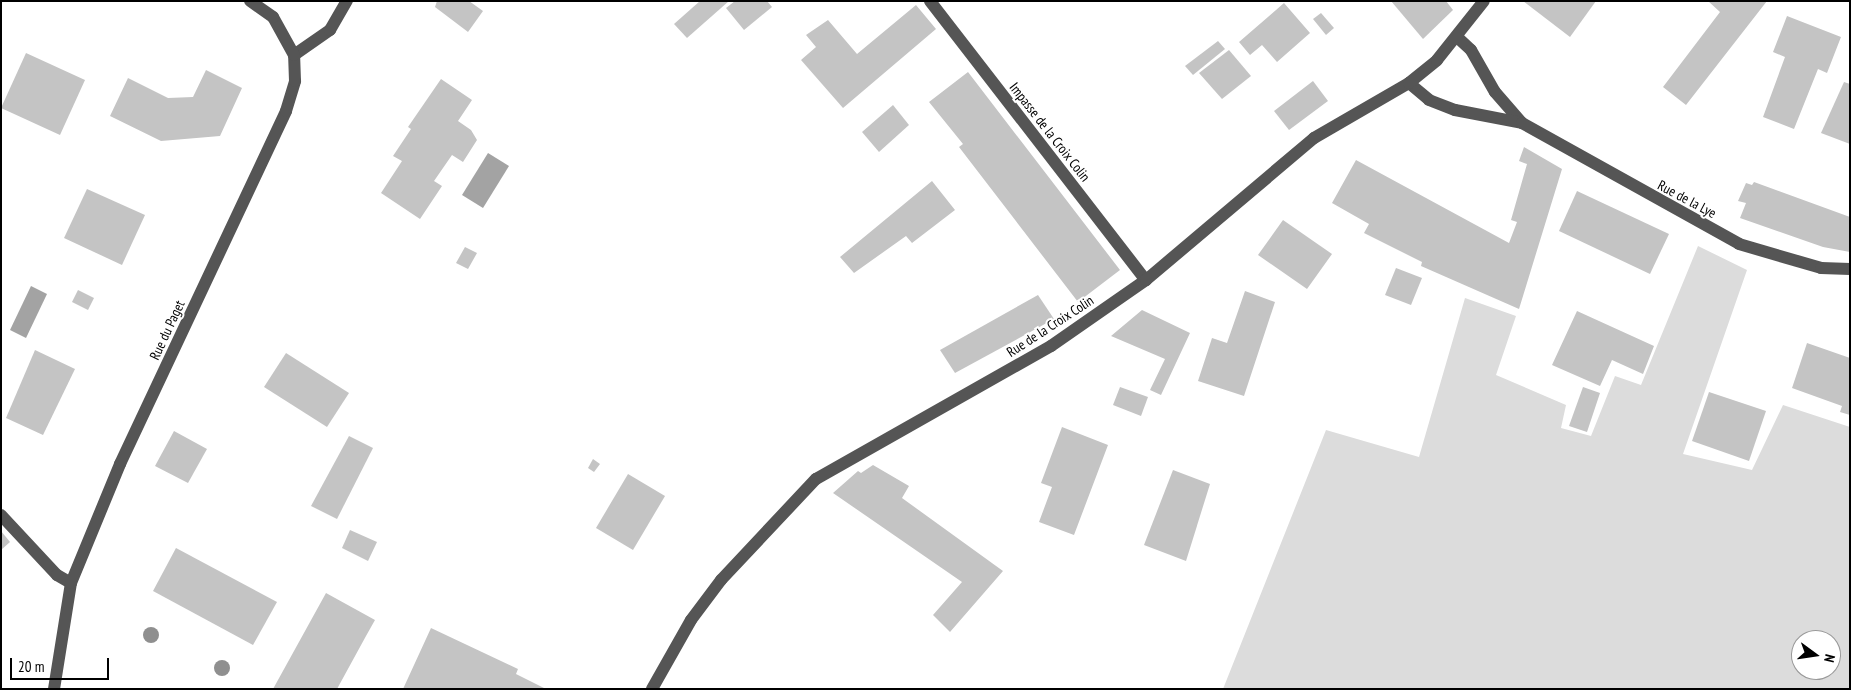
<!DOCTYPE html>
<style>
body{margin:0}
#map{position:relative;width:1851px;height:690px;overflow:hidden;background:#fff;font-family:"PT Sans Narrow",sans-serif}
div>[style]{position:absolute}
.green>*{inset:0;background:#dcdcdc}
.water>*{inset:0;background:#a3a3a3}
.building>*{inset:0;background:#c4c4c4}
.minor>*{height:12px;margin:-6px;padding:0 6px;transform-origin:6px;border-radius:6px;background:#555}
.trees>*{width:16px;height:16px;margin:-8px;border-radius:50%;background:#8f8f8f}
span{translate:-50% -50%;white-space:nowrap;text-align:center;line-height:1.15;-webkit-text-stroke:4px #fff;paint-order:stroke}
.street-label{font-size:14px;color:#000}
.frame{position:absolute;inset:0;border:2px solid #000;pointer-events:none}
.north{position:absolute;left:1791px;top:630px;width:50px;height:50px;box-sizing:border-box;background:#fff;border:1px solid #999;border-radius:50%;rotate:104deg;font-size:14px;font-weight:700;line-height:20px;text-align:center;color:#000}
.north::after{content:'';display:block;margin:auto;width:18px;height:22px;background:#000;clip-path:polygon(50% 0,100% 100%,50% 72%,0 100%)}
.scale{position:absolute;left:10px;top:658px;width:99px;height:22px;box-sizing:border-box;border:2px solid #000;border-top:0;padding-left:6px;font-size:15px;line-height:18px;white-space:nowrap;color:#000;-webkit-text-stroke:4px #fff;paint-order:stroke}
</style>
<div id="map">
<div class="green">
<div style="clip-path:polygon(evenodd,1698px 246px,1747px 270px,1683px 454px,1752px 470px,1783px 405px,1850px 427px,1850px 689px,1223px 689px,1326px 430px,1419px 457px,1465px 298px,1516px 316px,1496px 375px,1566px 405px,1561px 428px,1591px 436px,1615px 376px,1641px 385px,1698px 246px,1801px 640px,1831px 640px,1831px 670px,1801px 670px,1801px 640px)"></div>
</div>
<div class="water">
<div style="clip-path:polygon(488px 153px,509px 166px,483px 208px,462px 195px)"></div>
<div style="clip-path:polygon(31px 286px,47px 294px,26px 338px,10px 330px)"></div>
</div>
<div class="building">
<div style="clip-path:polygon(437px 1px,469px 1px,483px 11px,468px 32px,435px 7px)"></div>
<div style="clip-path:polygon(700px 1px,729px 1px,687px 38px,674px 24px)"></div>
<div style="clip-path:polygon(735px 1px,767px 1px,772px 7px,744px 30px,726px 8px)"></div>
<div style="clip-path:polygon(1391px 1px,1446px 1px,1453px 10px,1423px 39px)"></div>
<div style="clip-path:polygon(1523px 1px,1596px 1px,1570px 37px)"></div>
<div style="clip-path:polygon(1708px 1px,1767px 1px,1686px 105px,1663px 87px,1720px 12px)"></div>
<div style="clip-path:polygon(1284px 3px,1310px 33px,1277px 62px,1262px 45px,1250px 55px,1239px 42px)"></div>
<div style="clip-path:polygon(916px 5px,936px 29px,843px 108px,801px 60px,816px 47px,806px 35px,828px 20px,857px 54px)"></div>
<div style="clip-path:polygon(1321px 13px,1334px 28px,1326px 35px,1313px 19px)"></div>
<div style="clip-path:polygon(1787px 16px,1841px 37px,1827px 73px,1818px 69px,1794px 129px,1763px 117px,1785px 57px,1773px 52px)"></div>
<div style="clip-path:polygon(1218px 41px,1225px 49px,1193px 75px,1185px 66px)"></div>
<div style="clip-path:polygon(1229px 50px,1251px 76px,1222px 99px,1199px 73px)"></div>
<div style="clip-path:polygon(26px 53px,85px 80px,60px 135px,1px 108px)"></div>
<div style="clip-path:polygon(206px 70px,242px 88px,220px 136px,161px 141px,110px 116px,128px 78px,168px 98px,193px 97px)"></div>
<div style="clip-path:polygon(968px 72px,1120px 270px,1078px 302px,959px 147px,963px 144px,929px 102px)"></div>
<div style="clip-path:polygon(441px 79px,472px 100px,458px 121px,471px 130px,477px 140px,463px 162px,452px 155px,434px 181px,442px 186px,420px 219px,381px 193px,402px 161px,393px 156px,411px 129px,408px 127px)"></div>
<div style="clip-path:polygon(1313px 81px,1328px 101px,1289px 130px,1274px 111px)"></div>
<div style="clip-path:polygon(1844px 82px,1850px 84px,1850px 144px,1821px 133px)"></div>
<div style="clip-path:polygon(893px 105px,909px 125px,879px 152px,862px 132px)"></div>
<div style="clip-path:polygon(1524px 147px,1562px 169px,1519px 309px,1421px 266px,1422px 262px,1364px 233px,1369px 224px,1332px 203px,1356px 160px,1509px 243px,1517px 222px,1511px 220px,1527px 164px,1519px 161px)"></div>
<div style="clip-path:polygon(932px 181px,955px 210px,912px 243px,906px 236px,854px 273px,840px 257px)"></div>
<div style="clip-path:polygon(1754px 182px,1850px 217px,1850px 252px,1823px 247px,1740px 218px,1746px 203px,1738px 201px,1746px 183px,1752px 185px)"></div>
<div style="clip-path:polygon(87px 189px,145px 215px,122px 265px,64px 238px)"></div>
<div style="clip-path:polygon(1577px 191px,1669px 234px,1650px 274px,1559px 231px)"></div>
<div style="clip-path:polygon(1283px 220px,1332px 254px,1307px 289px,1258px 255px)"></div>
<div style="clip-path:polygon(465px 247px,477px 253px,468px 269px,456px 263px)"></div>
<div style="clip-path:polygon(1396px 268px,1422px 278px,1411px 305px,1385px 295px)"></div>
<div style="clip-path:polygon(78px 290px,94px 298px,88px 310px,72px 302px)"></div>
<div style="clip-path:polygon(1245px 291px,1275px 302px,1244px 396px,1198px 381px,1212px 338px,1227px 343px)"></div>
<div style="clip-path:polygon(1038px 295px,1054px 319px,955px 373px,940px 350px)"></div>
<div style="clip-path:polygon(1142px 310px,1190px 333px,1161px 395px,1150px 390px,1165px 359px,1111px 336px)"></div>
<div style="clip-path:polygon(1577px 311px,1654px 346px,1643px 374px,1612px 360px,1600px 386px,1552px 365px)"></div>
<div style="clip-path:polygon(1807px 343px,1850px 358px,1850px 415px,1840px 412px,1842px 406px,1792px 388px)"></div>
<div style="clip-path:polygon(35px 350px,75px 369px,43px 435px,6px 418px)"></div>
<div style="clip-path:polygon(286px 353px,349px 393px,327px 427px,264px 387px)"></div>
<div style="clip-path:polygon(1120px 387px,1148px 397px,1141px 416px,1113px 405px)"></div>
<div style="clip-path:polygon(1583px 387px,1600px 393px,1587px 432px,1569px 426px)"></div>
<div style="clip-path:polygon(1709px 392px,1766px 411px,1749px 461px,1692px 441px)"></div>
<div style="clip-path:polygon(1062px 427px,1108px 445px,1074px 535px,1039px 522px,1052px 487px,1041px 483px)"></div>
<div style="clip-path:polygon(174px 431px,207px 449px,188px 483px,155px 466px)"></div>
<div style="clip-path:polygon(349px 436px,373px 448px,337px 519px,311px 506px)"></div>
<div style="clip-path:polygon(593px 459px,600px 464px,594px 472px,588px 468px)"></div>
<div style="clip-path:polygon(873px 465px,909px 486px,902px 498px,1003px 571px,950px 632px,933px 615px,962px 582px,833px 493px,858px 471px,861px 473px)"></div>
<div style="clip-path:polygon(1173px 470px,1210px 484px,1186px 561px,1144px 545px)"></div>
<div style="clip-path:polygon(628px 474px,665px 496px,633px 550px,596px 528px)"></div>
<div style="clip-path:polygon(350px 530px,377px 542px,368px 561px,342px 548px)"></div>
<div style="clip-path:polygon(1px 531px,10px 542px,1px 550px)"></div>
<div style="clip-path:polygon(176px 548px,277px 602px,253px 645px,153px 591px)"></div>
<div style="clip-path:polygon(326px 593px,375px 620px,366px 636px,337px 689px,273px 689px)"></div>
<div style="clip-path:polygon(431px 628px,518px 669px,516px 674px,546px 689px,403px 689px)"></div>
</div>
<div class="minor">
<div style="left:930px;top:1px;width:353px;rotate:52.3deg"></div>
<div style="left:1457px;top:37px;width:19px;rotate:43deg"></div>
<div style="left:1471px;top:50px;width:48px;rotate:60.3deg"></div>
<div style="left:1495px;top:92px;width:41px;rotate:48.9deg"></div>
<div style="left:294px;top:55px;width:44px;rotate:-34.8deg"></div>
<div style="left:330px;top:30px;width:34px;rotate:-60deg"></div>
<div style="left:1409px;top:83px;width:26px;rotate:40deg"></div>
<div style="left:1429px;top:100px;width:28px;rotate:21deg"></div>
<div style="left:1455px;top:110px;width:68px;rotate:11deg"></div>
<div style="left:1522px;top:123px;width:248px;rotate:29.1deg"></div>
<div style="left:1739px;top:244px;width:85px;rotate:16.3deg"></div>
<div style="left:1821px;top:268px;width:29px;rotate:2deg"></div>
<div style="left:1px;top:515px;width:82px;rotate:47deg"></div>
<div style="left:57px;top:575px;width:16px;rotate:30deg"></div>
<div style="left:54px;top:689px;width:107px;rotate:-80.9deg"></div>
<div style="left:71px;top:583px;width:129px;rotate:-67.6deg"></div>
<div style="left:120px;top:464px;width:390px;rotate:-64.8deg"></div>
<div style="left:286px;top:111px;width:31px;rotate:-73deg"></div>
<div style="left:295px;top:81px;width:26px;rotate:-92deg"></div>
<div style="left:294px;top:55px;width:43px;rotate:-118.9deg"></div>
<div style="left:273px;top:17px;width:28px;rotate:-145deg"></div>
<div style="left:652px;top:689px;width:79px;rotate:-60.5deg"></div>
<div style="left:691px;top:620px;width:50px;rotate:-53.1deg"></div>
<div style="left:721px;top:580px;width:139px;rotate:-46.8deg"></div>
<div style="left:816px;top:479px;width:270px;rotate:-29.5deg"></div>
<div style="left:1051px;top:346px;width:116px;rotate:-34.8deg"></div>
<div style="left:1146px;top:280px;width:220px;rotate:-40.2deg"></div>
<div style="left:1314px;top:138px;width:110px;rotate:-30.1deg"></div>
<div style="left:1409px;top:83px;width:36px;rotate:-39deg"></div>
<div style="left:1437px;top:60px;width:75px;rotate:-51.5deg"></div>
</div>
<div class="trees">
<div style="left:151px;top:635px"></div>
<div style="left:222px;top:668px"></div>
</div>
<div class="street-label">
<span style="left:1050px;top:132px;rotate:52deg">Impasse de la Croix Colin</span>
<span style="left:1687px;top:199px;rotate:28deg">Rue de la Lye</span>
<span style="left:1050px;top:326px;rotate:-33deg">Rue de la Croix Colin</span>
<span style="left:167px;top:330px;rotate:-65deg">Rue du Paget</span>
</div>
<div class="frame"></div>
<div class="north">N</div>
<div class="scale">20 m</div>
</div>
